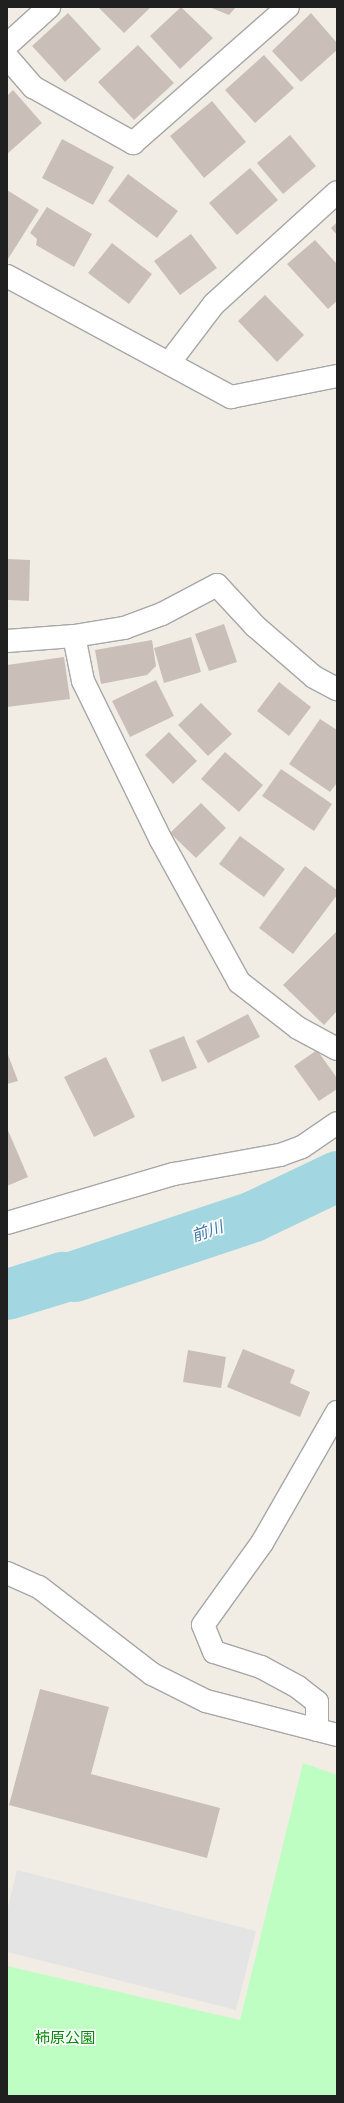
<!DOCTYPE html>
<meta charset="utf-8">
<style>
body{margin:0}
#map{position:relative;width:344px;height:2103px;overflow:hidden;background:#f1ede5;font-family:"PT Sans Narrow","Noto Sans JP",sans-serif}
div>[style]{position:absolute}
.park>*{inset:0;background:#bffec2}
.parking>*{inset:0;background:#e4e4e4}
.river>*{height:51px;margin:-25.5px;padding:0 25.5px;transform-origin:25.5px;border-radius:25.5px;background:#a2d7e2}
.building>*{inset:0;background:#cabfb8}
.roads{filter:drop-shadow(1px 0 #a7a7a7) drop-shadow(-1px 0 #a7a7a7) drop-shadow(0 1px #a7a7a7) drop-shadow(0 -1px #a7a7a7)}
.minor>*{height:22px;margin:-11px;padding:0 11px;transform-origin:11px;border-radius:11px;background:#fff}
span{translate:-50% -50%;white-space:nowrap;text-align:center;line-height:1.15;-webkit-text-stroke:3.5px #fff;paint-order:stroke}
.park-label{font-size:15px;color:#028a07}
.water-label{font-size:16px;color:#3e78a8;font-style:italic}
.frame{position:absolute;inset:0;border:8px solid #202020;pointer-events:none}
</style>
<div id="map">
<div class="park">
<div style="clip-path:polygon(303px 1763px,337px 1775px,337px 2096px,7px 2096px,7px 1966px,240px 2020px)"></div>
</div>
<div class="parking">
<div style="clip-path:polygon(17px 1870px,256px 1931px,236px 2010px,7px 1952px,7px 1911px)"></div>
</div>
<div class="river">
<div style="left:74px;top:1276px;width:189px;rotate:-18.5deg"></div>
<div style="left:253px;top:1216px;width:93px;rotate:-25.5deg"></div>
<div style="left:7px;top:1294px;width:58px;rotate:-17.2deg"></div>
</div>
<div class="building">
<div style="clip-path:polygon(98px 7px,151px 7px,124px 33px)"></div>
<div style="clip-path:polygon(181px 7px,213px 38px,180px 69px,150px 36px)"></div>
<div style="clip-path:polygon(209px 7px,236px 7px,229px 15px)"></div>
<div style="clip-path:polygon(68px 13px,101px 49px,65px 82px,32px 46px)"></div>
<div style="clip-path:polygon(311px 13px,337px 43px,337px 50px,301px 82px,272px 51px)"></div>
<div style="clip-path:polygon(138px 45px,174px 83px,134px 120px,98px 82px)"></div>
<div style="clip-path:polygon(264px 55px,294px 88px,255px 123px,225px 90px)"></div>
<div style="clip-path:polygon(13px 90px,42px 123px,7px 154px,7px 96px)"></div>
<div style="clip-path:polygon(212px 101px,246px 142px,204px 178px,170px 136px)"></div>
<div style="clip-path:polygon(290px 135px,316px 166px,283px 194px,257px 163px)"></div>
<div style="clip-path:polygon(62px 139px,114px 167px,93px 205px,42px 178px)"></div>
<div style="clip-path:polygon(250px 168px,278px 200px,237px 235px,209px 203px)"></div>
<div style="clip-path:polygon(128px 174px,178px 211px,157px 238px,108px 201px)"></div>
<div style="clip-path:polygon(7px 190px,39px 210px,8px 259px,7px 259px)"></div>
<div style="clip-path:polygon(47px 207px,92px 234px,74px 267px,36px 245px,37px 239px,30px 233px)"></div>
<div style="clip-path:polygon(337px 222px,337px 235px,331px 228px)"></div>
<div style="clip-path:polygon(191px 234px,217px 268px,180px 295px,154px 261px)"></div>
<div style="clip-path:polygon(315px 240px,337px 264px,337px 301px,328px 309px,287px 264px)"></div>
<div style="clip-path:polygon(112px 243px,152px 274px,129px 304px,88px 273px)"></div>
<div style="clip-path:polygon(265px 295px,304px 335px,277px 362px,238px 321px)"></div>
<div style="clip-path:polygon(7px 559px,30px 560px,29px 601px,7px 600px)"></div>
<div style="clip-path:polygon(224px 624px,237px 662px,209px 671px,195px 634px)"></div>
<div style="clip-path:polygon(191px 637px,201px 672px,164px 683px,154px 648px)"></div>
<div style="clip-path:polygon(152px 640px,156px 666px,147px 675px,101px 684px,95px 650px)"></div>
<div style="clip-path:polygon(64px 657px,70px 699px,7px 707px,7px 665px)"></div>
<div style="clip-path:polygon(156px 680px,174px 716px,130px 737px,112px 701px)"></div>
<div style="clip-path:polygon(279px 682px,311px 707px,289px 736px,257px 711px)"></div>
<div style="clip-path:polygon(201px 703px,232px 734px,208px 756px,178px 725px)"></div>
<div style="clip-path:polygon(320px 719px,337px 730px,337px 783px,330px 792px,289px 764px)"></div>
<div style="clip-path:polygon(169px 732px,197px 761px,173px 784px,145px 755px)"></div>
<div style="clip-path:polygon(225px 752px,263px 785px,239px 812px,201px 779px)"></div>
<div style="clip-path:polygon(281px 769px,332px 804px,314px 831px,262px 796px)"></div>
<div style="clip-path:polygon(201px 803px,226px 828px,196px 858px,170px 833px)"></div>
<div style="clip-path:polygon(240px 836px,285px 869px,264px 897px,219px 864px)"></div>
<div style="clip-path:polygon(305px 866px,337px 890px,337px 895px,293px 954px,259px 928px)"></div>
<div style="clip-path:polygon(337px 931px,337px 1011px,324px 1025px,283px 985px)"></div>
<div style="clip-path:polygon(248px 1014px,260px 1037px,208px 1063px,196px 1041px)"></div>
<div style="clip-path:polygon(184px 1036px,197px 1068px,162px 1082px,149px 1050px)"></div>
<div style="clip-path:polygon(317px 1050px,337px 1078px,337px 1089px,319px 1101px,294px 1066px)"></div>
<div style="clip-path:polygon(7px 1052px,18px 1081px,7px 1084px)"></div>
<div style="clip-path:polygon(106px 1057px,135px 1117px,94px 1137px,64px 1077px)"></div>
<div style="clip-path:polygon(7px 1128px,28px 1177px,7px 1186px)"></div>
<div style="clip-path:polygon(243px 1349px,295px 1370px,290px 1383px,310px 1392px,300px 1417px,227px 1387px)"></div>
<div style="clip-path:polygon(188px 1350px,226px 1357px,221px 1388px,183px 1382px)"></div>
<div style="clip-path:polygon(40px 1689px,109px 1707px,91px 1774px,220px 1808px,207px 1858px,9px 1805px)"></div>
</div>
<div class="roads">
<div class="minor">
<div style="left:7px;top:45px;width:57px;rotate:-42.1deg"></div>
<div style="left:7px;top:57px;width:40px;rotate:49deg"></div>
<div style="left:33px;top:87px;width:115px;rotate:29.2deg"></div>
<div style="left:133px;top:143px;width:206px;rotate:-41.3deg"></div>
<div style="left:7px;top:276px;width:255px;rotate:28.4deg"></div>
<div style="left:231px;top:397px;width:108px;rotate:-11.2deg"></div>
<div style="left:169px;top:363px;width:74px;rotate:-52.7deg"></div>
<div style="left:214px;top:304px;width:166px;rotate:-42.3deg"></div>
<div style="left:74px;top:636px;width:46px;rotate:78.7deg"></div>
<div style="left:83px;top:681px;width:177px;rotate:63.9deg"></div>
<div style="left:161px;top:840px;width:162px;rotate:61.2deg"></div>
<div style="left:239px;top:982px;width:75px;rotate:37.9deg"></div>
<div style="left:298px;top:1028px;width:44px;rotate:28.3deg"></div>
<div style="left:7px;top:641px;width:67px;rotate:-4.3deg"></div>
<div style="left:74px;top:636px;width:51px;rotate:-9.1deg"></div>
<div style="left:124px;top:628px;width:40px;rotate:-20.2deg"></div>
<div style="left:162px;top:614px;width:62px;rotate:-27.8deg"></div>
<div style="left:217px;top:585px;width:56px;rotate:47.2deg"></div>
<div style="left:255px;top:626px;width:78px;rotate:40.8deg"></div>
<div style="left:314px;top:677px;width:26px;rotate:28deg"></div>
<div style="left:7px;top:1223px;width:174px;rotate:-16.4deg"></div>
<div style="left:174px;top:1174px;width:108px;rotate:-10.2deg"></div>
<div style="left:280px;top:1155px;width:23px;rotate:-20deg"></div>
<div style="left:302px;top:1147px;width:42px;rotate:-34.4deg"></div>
<div style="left:7px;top:1573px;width:35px;rotate:24deg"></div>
<div style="left:39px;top:1587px;width:143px;rotate:37.6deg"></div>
<div style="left:152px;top:1674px;width:60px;rotate:26.6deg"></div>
<div style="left:206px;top:1701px;width:135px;rotate:14.5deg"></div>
<div style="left:317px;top:1730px;width:28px;rotate:-90deg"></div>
<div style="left:317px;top:1702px;width:24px;rotate:-142deg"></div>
<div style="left:298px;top:1687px;width:42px;rotate:-151.6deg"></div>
<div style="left:261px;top:1667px;width:49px;rotate:-162.3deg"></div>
<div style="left:214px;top:1652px;width:29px;rotate:-112deg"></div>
<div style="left:203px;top:1625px;width:101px;rotate:-54.3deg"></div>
<div style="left:262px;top:1543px;width:151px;rotate:-60.2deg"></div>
</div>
</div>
<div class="park-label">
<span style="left:65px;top:2038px">柿原公園</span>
</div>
<div class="water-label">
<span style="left:207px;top:1231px;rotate:-19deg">前川</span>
</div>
<div class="frame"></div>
</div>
